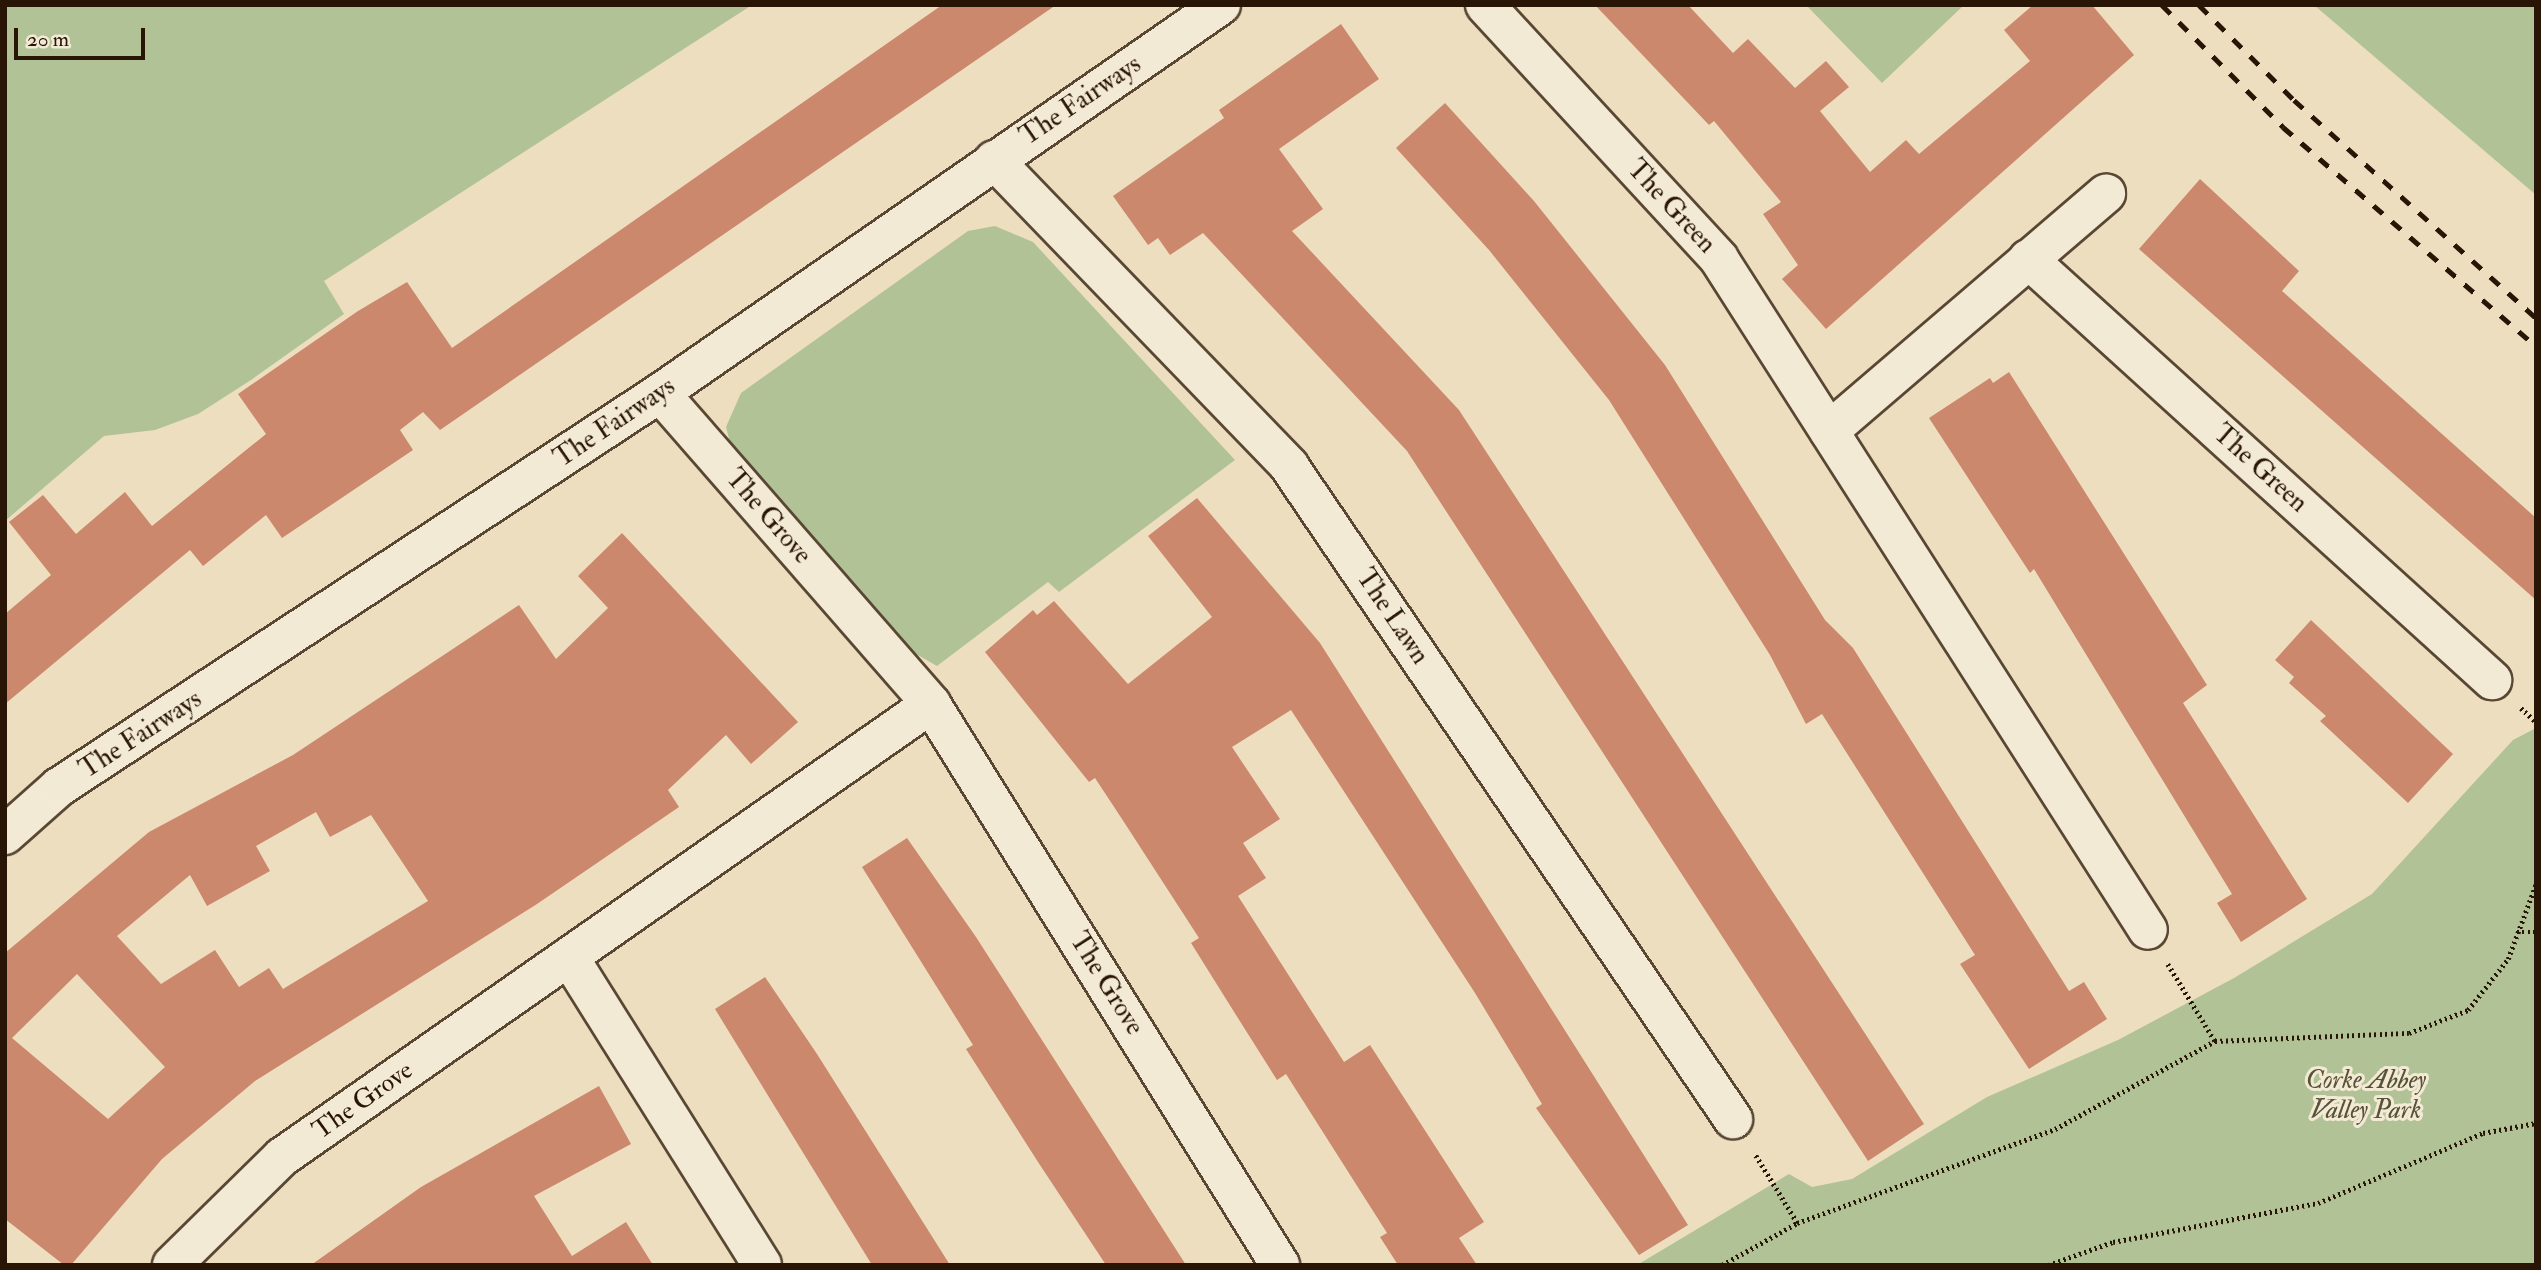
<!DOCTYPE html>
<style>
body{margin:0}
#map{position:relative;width:2541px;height:1270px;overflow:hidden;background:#eddebf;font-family:"IM FELL Double Pica",serif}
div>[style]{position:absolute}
.green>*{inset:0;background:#b2c297}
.building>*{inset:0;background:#cc886c}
.path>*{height:4.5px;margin-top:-2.25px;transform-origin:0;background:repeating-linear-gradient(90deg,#281505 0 2px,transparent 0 5.5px)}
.roads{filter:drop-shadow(2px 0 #594734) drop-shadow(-2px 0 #594734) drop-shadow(0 2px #594734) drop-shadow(0 -2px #594734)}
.minor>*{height:38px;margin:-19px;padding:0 19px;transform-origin:19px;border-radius:19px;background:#f3ead5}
.rail>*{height:5px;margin-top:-2.5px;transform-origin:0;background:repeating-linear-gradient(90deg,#281505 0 12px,transparent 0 24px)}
span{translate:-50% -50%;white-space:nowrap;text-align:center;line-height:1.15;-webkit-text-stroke:6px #f3ead5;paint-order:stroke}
.street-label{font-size:26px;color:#281505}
.park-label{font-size:26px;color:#585238;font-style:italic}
.frame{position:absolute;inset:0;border:7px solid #281505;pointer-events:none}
.scale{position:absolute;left:14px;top:28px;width:131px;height:32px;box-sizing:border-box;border:4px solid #281505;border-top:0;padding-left:9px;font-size:21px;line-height:24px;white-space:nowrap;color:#281505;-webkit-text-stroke:5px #f3ead5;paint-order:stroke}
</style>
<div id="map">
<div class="green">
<div style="clip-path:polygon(5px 5px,752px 5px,324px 281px,344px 314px,251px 380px,198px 414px,155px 430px,104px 436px,5px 521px)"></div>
<div style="clip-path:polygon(1806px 5px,1964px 5px,1882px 83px)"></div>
<div style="clip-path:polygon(2314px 5px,2536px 5px,2536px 195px)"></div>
<div style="clip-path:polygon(995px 226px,1033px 242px,1235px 460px,1059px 592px,1048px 582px,937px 666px,909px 650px,732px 450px,726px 427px,741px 393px,968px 231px)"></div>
<div style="clip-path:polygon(2536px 728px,2536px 1265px,1637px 1265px,1789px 1174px,1812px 1187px,1852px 1179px,1987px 1097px,2118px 1040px,2234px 978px,2372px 894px,2513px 740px)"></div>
</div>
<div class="building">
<div style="clip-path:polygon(942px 5px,1056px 5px,440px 430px,423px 412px,400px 430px,413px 450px,282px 538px,266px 515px,203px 566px,190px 550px,5px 704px,5px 614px,51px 575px,9px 522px,43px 495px,76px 534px,125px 492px,152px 526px,266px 434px,238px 394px,358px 311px,407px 282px,452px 348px)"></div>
<div style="clip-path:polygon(1595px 5px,1688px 5px,1733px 53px,1748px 39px,1795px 88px,1826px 61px,1849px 87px,1820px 111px,1870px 172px,1906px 140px,1919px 154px,2030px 61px,2004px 30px,2033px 5px,2092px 5px,2134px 55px,1826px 329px,1782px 279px,1798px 265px,1763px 214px,1781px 202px,1714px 121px,1709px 125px)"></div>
<div style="clip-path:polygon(1341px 24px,1379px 79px,1279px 149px,1323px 209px,1292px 231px,1459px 410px,1924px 1124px,1868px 1161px,1407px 451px,1203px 233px,1170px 255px,1158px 238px,1148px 245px,1113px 196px,1224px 118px,1219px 110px)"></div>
<div style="clip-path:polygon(1445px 103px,1534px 201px,1665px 365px,1825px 620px,1853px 648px,2069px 991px,2084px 982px,2107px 1019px,2029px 1069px,1960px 964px,1975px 955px,1822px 714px,1806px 724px,1770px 655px,1609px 400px,1489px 250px,1396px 148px)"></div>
<div style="clip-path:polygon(2200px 179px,2299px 271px,2282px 291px,2536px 518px,2536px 600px,2139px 249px)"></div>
<div style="clip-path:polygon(2009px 372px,2207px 685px,2183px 703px,2307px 899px,2241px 942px,2217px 903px,2232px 894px,2034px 569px,2030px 573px,1929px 418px,1990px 378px,1993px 383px)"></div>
<div style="clip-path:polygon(1197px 498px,1320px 643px,1688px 1225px,1639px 1255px,1536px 1108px,1542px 1104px,1475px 993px,1291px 710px,1232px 747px,1280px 819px,1243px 843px,1266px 878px,1238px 896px,1344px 1062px,1370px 1045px,1484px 1222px,1459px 1238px,1477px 1265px,1398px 1265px,1380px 1237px,1387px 1233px,1286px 1074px,1277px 1080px,1236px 1015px,1191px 943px,1199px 938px,1122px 819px,1095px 778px,1089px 782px,985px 652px,1033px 610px,1037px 615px,1054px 601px,1128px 684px,1212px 617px,1148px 536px)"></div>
<div style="clip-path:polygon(evenodd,622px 533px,798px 722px,751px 764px,726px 735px,668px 790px,679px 807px,537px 904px,255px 1081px,162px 1159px,71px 1265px,64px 1265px,5px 1219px,5px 953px,149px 832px,293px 755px,519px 605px,556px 659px,608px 608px,578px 576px,622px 533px,316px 812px,330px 837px,371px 815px,428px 901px,283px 989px,269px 968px,239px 987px,215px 950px,161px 984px,117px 936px,190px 875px,207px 906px,270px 871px,256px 846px,316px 812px,622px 533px,77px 974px,165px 1067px,108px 1119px,12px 1038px,77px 974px)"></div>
<div style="clip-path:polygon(2311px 620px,2453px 754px,2408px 803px,2320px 721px,2326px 716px,2289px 683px,2294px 677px,2275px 660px)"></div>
<div style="clip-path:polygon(907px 838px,976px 937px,1186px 1265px,1106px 1265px,1038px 1162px,966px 1049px,973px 1045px,862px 867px)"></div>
<div style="clip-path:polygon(765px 977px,817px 1054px,950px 1265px,872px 1265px,715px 1009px)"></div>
<div style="clip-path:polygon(599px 1086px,631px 1144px,534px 1196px,572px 1256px,626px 1222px,653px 1265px,311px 1265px,421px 1187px)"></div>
</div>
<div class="path">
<div style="left:2521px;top:708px;width:21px;rotate:43deg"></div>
<div style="left:2517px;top:932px;width:19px"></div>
<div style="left:2168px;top:964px;width:90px;rotate:58.6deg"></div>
<div style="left:1797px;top:1223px;width:275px;rotate:-20deg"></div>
<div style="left:2055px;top:1129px;width:183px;rotate:-28.8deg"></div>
<div style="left:2215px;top:1041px;width:194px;rotate:-2.4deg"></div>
<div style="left:2409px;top:1033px;width:63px;rotate:-21.3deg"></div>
<div style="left:2468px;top:1010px;width:65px;rotate:-51.9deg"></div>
<div style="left:2508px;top:959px;width:80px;rotate:-69.5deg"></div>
<div style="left:5px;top:1264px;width:1px;rotate:45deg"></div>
<div style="left:1722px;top:1265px;width:86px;rotate:-29.2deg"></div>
<div style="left:1797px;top:1223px;width:82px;rotate:-121.6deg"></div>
<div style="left:2048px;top:1265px;width:69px;rotate:-19.5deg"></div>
<div style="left:2113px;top:1242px;width:209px;rotate:-10.8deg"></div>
<div style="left:2318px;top:1203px;width:179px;rotate:-23deg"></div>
<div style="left:2483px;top:1133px;width:54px;rotate:-10.7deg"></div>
</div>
<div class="roads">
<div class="minor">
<div style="left:1485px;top:5px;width:345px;rotate:47.3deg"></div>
<div style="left:1719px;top:259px;width:796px;rotate:57.41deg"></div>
<div style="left:994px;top:160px;width:425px;rotate:46deg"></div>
<div style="left:1289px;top:466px;width:790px;rotate:55.79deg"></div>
<div style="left:2028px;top:259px;width:627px;rotate:42.22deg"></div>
<div style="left:660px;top:393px;width:413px;rotate:48.9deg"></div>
<div style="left:931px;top:704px;width:661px;rotate:58.11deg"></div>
<div style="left:1829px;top:431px;width:365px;rotate:-40.6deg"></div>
<div style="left:5px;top:835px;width:72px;rotate:-41.6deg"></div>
<div style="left:59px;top:787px;width:719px;rotate:-33.25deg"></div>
<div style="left:660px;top:393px;width:682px;rotate:-34.67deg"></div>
<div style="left:569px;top:957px;width:363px;rotate:57.9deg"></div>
<div style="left:172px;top:1265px;width:154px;rotate:-44.5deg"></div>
<div style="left:282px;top:1157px;width:791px;rotate:-34.91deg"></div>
</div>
</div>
<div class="rail">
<div style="left:2162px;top:5px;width:172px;rotate:45.2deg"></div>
<div style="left:2283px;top:127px;width:335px;rotate:40.9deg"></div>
<div style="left:2199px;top:5px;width:134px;rotate:45deg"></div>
<div style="left:2294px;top:100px;width:326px;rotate:42deg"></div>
</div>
<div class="street-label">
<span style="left:1081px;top:101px;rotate:-34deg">The Fairways</span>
<span style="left:1671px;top:207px;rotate:47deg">The Green</span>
<span style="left:615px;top:423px;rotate:-34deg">The Fairways</span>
<span style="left:2260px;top:469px;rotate:42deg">The Green</span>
<span style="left:768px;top:517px;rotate:49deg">The Grove</span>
<span style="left:1392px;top:617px;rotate:56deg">The Lawn</span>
<span style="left:141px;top:735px;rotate:-33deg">The Fairways</span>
<span style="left:1106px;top:984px;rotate:58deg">The Grove</span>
<span style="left:363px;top:1101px;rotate:-35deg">The Grove</span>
</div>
<div class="park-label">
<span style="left:2366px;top:1096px">Corke Abbey<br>Valley Park</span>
</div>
<div class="frame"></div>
<div class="scale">20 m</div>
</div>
